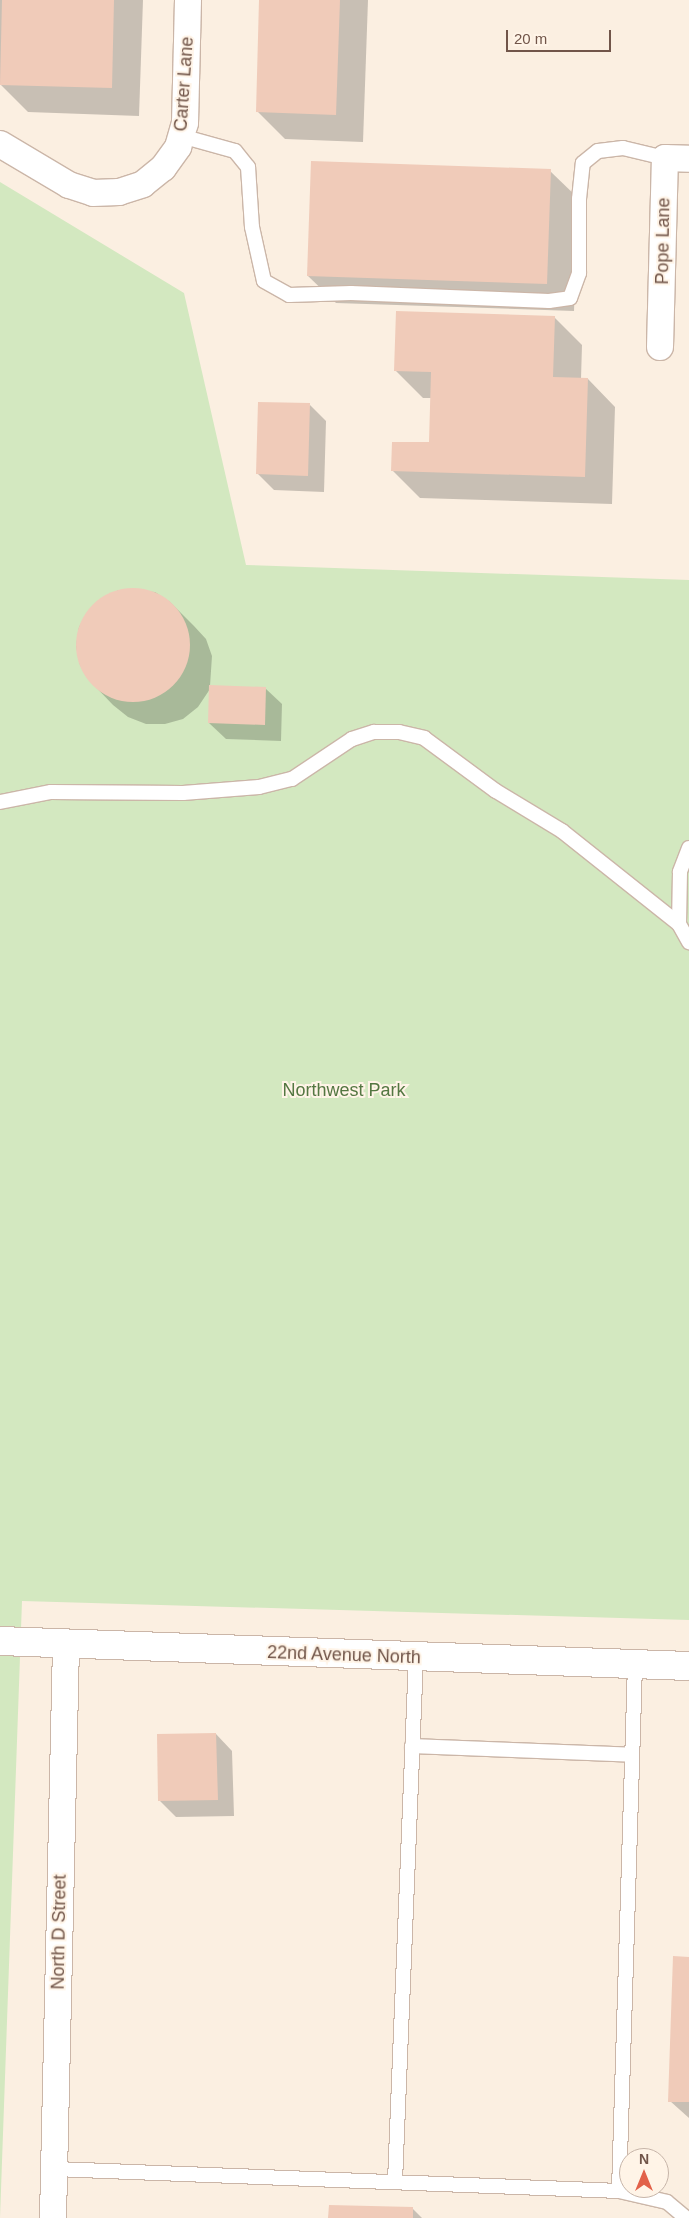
<!DOCTYPE html>
<style>
body{margin:0}
#map{position:relative;width:689px;height:2218px;overflow:hidden;background:#fbefe1;font-family:Arial,sans-serif}
div>[style]{position:absolute}
.green>*{inset:0;background:#d3e8c0}
.shadow>*{inset:0;background:#0003}
.building>*{inset:0;background:#f0cbb9}
.round{border-radius:50%}
.roads{filter:drop-shadow(1px 0 #cbb6a8) drop-shadow(-1px 0 #cbb6a8) drop-shadow(0 1px #cbb6a8) drop-shadow(0 -1px #cbb6a8)}
.lane>*{height:14px;margin:-7px;padding:0 7px;transform-origin:7px;border-radius:7px;background:#fff}
.street>*{height:26px;margin:-13px;padding:0 13px;transform-origin:13px;border-radius:13px;background:#fff}
.secondary>*{height:28px;margin:-14px;padding:0 14px;transform-origin:14px;border-radius:14px;background:#fff}
span{translate:-50% -50%;white-space:nowrap;text-align:center;line-height:1.15;-webkit-text-stroke:4px #fff4e7;paint-order:stroke}
.street-label{font-size:18px;color:#715549}
.park-label{font-size:18px;color:#547742}
.north{position:absolute;left:619px;top:2148px;width:50px;height:50px;box-sizing:border-box;background:#fff4e7;border:1px solid #c6b4a8;border-radius:50%;rotate:0deg;font-size:14px;font-weight:700;line-height:20px;text-align:center;color:#715549}
.north::after{content:'';display:block;margin:auto;width:18px;height:22px;background:#e26149;clip-path:polygon(50% 0,100% 100%,50% 72%,0 100%)}
.scale{position:absolute;left:506px;top:30px;width:105px;height:22px;box-sizing:border-box;border:2px solid #715549;border-top:0;padding-left:6px;font-size:15px;line-height:18px;white-space:nowrap;color:#715549;-webkit-text-stroke:4px #fff4e7;paint-order:stroke}
</style>
<div id="map">
<div class="green">
<div style="clip-path:polygon(0 182px,184px 293px,246px 565px,689px 580px,689px 1620px,22px 1601px,0 2218px)"></div>
</div>
<div class="shadow">
<div style="clip-path:polygon(0 0,143px 0,139px 116px,28px 112px,0 84px)"></div>
<div style="clip-path:polygon(261px 0,368px 0,363px 142px,285px 139px,257px 111px)"></div>
<div style="clip-path:polygon(550px 171px,578px 198px,574px 311px,336px 303px,308px 276px)"></div>
<div style="clip-path:polygon(554px 317px,582px 345px,581px 379px,588px 379px,615px 407px,612px 504px,420px 498px,392px 470px,430px 444px,431px 398px,423px 398px,395px 370px)"></div>
<div style="clip-path:polygon(310px 405px,326px 421px,324px 492px,274px 490px,257px 473px)"></div>
<div style="clip-path:polygon(119px 590px,155px 592px,170px 602px,194px 626px,206px 639px,212px 656px,210px 686px,265px 688px,282px 704px,281px 741px,226px 739px,209px 723px,210px 689px,198px 707px,183px 719px,165px 724px,146px 724px,128px 717px,113px 705px,90px 681px,80px 665px,76px 646px,79px 627px,89px 610px,102px 598px)"></div>
<div style="clip-path:polygon(216px 1734px,232px 1751px,234px 1816px,176px 1817px,160px 1801px)"></div>
<div style="clip-path:polygon(689px 1958px,689px 2118px,670px 2101px)"></div>
<div style="clip-path:polygon(412px 2208px,422px 2218px,330px 2218px)"></div>
</div>
<div class="building">
<div style="clip-path:polygon(2px 0,114px 0,112px 88px,0 85px)"></div>
<div style="clip-path:polygon(259px 0,340px 0,336px 115px,256px 112px)"></div>
<div style="clip-path:polygon(311px 161px,551px 169px,547px 284px,307px 276px)"></div>
<div style="clip-path:polygon(396px 311px,555px 316px,553px 377px,588px 378px,585px 477px,391px 471px,392px 442px,429px 442px,431px 372px,394px 371px)"></div>
<div style="clip-path:polygon(258px 402px,310px 403px,308px 476px,256px 474px)"></div>
<div class="round" style="left:76px;top:588px;width:114px;height:114px"></div>
<div style="clip-path:polygon(209px 685px,266px 687px,265px 725px,208px 723px)"></div>
<div style="clip-path:polygon(216px 1733px,218px 1800px,158px 1801px,157px 1734px)"></div>
<div style="clip-path:polygon(673px 1956px,689px 1957px,689px 2102px,668px 2102px)"></div>
<div style="clip-path:polygon(329px 2205px,413px 2207px,413px 2218px,328px 2218px)"></div>
</div>
<div class="roads">
<div class="lane">
<div style="left:181px;top:136px;width:56px;rotate:15.5deg"></div>
<div style="left:235px;top:151px;width:21px;rotate:51deg"></div>
<div style="left:248px;top:167px;width:60px;rotate:86.2deg"></div>
<div style="left:252px;top:227px;width:55px;rotate:77.5deg"></div>
<div style="left:264px;top:281px;width:29px;rotate:29deg"></div>
<div style="left:289px;top:295px;width:62px;rotate:-1.8deg"></div>
<div style="left:351px;top:293px;width:198px;rotate:2.3deg"></div>
<div style="left:549px;top:301px;width:21px;rotate:-8deg"></div>
<div style="left:570px;top:298px;width:27px;rotate:-70deg"></div>
<div style="left:579px;top:273px;width:74px;rotate:-90deg"></div>
<div style="left:579px;top:199px;width:36px;rotate:-84deg"></div>
<div style="left:583px;top:163px;width:19px;rotate:-39deg"></div>
<div style="left:598px;top:151px;width:25px;rotate:-7deg"></div>
<div style="left:623px;top:148px;width:43px;rotate:13.4deg"></div>
<div style="left:0;top:802px;width:52px;rotate:-11.1deg"></div>
<div style="left:51px;top:792px;width:132px;rotate:0.4deg"></div>
<div style="left:183px;top:793px;width:76px;rotate:-4.5deg"></div>
<div style="left:259px;top:787px;width:34px;rotate:-14deg"></div>
<div style="left:292px;top:779px;width:72px;rotate:-33.7deg"></div>
<div style="left:352px;top:739px;width:23px;rotate:-18deg"></div>
<div style="left:374px;top:732px;width:25px"></div>
<div style="left:399px;top:732px;width:26px;rotate:13deg"></div>
<div style="left:424px;top:738px;width:89px;rotate:36.4deg"></div>
<div style="left:496px;top:791px;width:77px;rotate:31.2deg"></div>
<div style="left:562px;top:831px;width:149px;rotate:38.5deg"></div>
<div style="left:689px;top:848px;width:26px;rotate:111deg"></div>
<div style="left:680px;top:872px;width:52px;rotate:91.1deg"></div>
<div style="left:679px;top:924px;width:21px;rotate:61deg"></div>
<div style="left:412px;top:1746px;width:220px;rotate:2.3deg"></div>
<div style="left:55px;top:2169px;width:564px;rotate:2.23deg"></div>
<div style="left:619px;top:2191px;width:527px;rotate:-88.26deg"></div>
<div style="left:395px;top:2182px;width:525px;rotate:-87.71deg"></div>
<div style="left:619px;top:2191px;width:49px;rotate:12.9deg"></div>
<div style="left:667px;top:2202px;width:25px;rotate:40deg"></div>
</div>
<div class="street">
<div style="left:0;top:144px;width:80px;rotate:30.7deg"></div>
<div style="left:69px;top:185px;width:25px;rotate:18deg"></div>
<div style="left:93px;top:193px;width:26px;rotate:-2deg"></div>
<div style="left:119px;top:192px;width:25px;rotate:-18deg"></div>
<div style="left:143px;top:184px;width:26px;rotate:-39deg"></div>
<div style="left:163px;top:168px;width:26px;rotate:-54deg"></div>
<div style="left:178px;top:147px;width:25px;rotate:-74deg"></div>
<div style="left:185px;top:123px;width:123px;rotate:-88.6deg"></div>
<div style="left:660px;top:347px;width:189px;rotate:-88.5deg"></div>
<div style="left:665px;top:158px;width:24px;rotate:2deg"></div>
<div style="left:53px;top:2218px;width:572px;rotate:-88.7deg"></div>
</div>
<div class="secondary">
<div style="left:0;top:1641px;width:689px;rotate:2.08deg"></div>
</div>
</div>
<div class="street-label">
<span style="left:184px;top:84px;rotate:-86deg">Carter Lane</span>
<span style="left:663px;top:241px;rotate:-89deg">Pope Lane</span>
<span style="left:344px;top:1655px;rotate:2deg">22nd Avenue North</span>
<span style="left:59px;top:1932px;rotate:-89deg">North D Street</span>
</div>
<div class="park-label">
<span style="left:344px;top:1090px">Northwest Park</span>
</div>
<div class="north">N</div>
<div class="scale">20 m</div>
</div>
